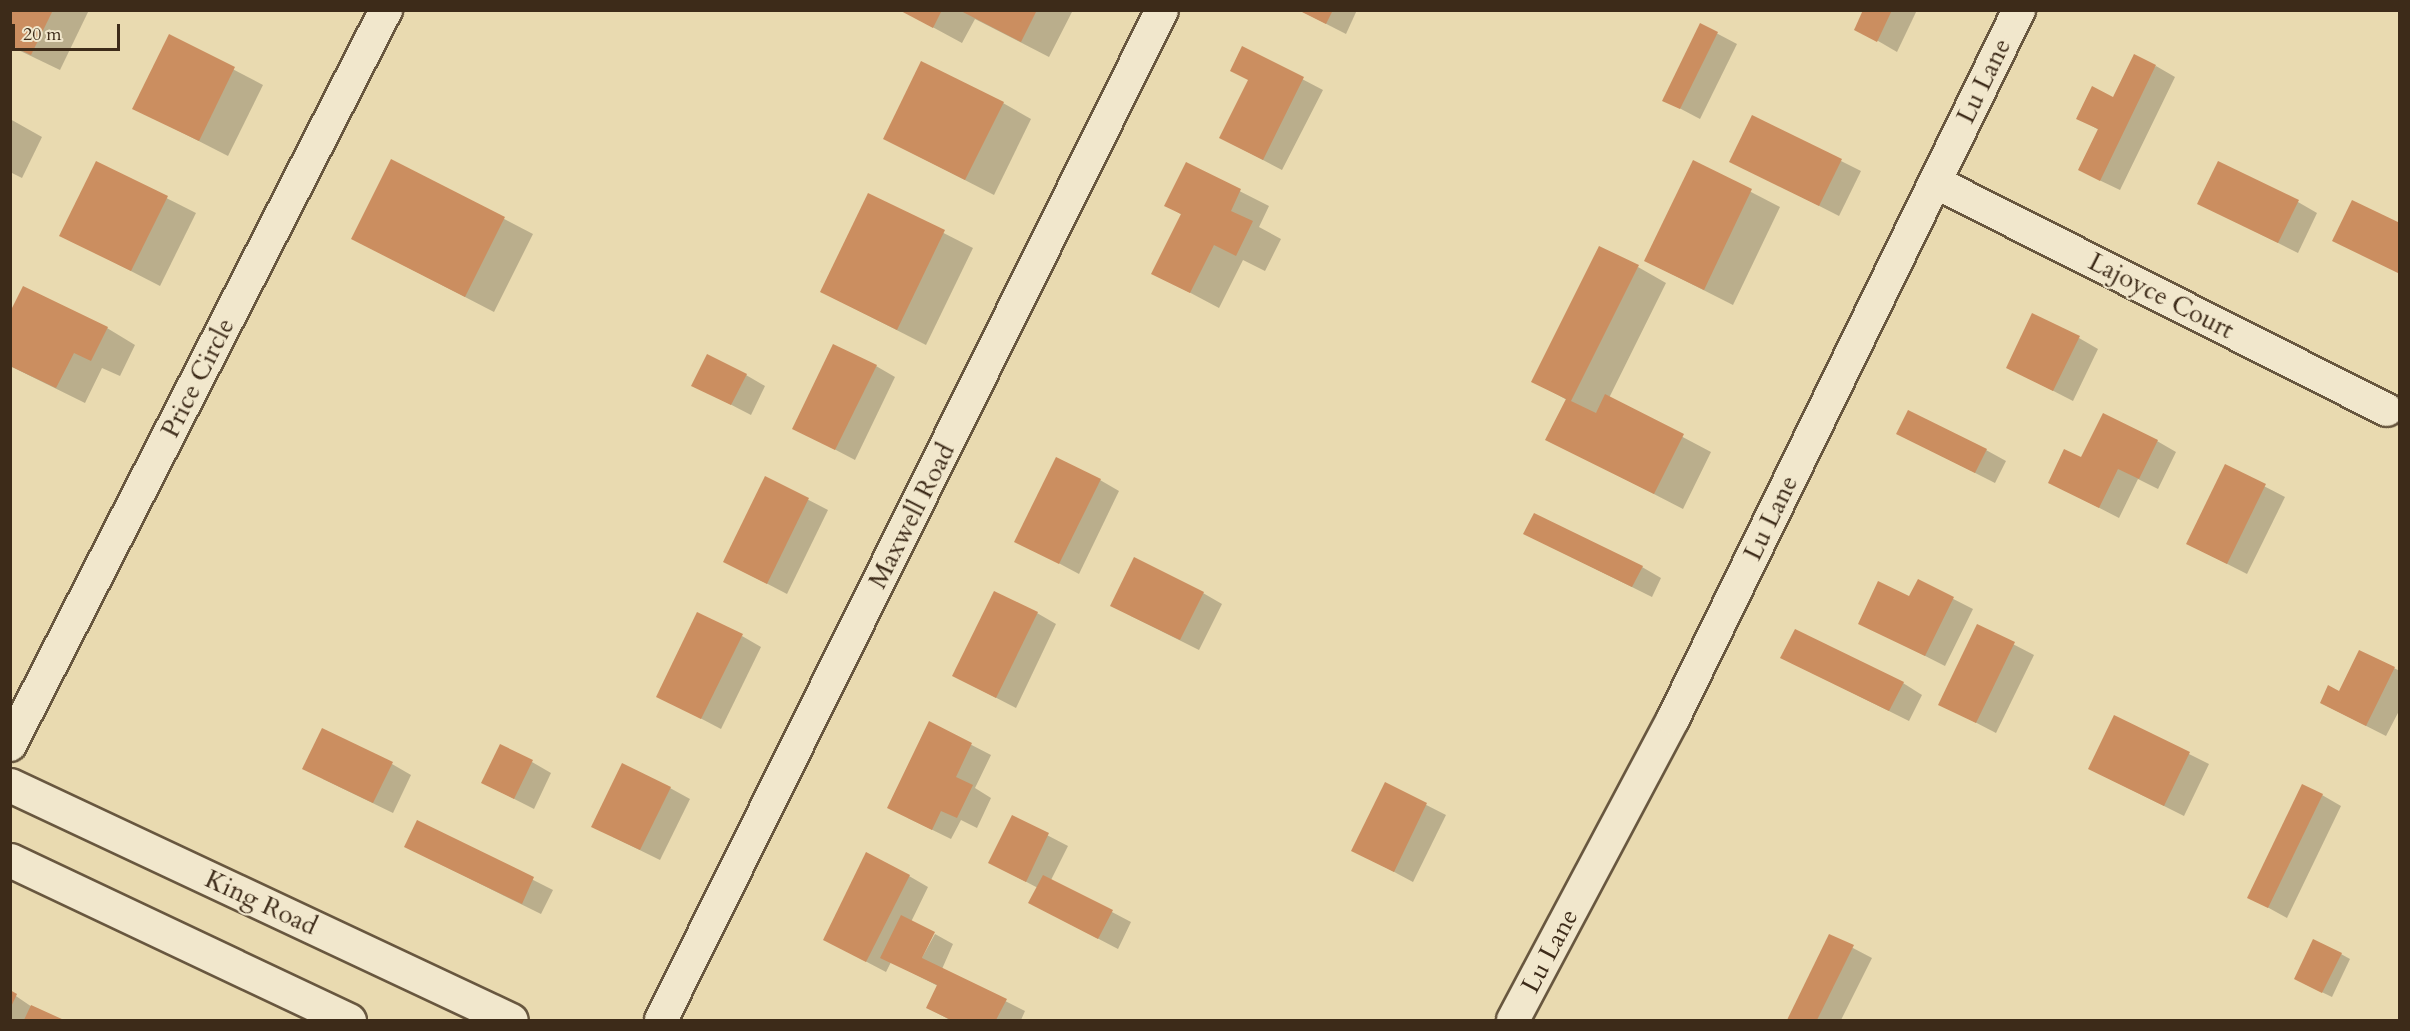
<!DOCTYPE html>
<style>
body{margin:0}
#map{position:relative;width:2410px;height:1031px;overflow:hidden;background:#e9dab0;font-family:Cardo,serif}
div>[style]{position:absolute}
.shadow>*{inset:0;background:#0003}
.building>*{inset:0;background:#cb8e60}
.roads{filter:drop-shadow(2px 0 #68573f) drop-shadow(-2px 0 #68573f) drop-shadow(0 2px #68573f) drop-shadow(0 -2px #68573f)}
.street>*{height:32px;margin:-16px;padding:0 16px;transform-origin:16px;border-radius:16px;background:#f1e7cc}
.secondary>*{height:33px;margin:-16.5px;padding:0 16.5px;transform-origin:16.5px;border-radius:16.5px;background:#f1e7cc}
span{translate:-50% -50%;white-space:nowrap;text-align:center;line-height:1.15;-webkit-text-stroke:4.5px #f1e7cc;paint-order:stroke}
.street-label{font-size:26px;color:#3d2b19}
.frame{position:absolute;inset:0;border:12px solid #3d2b19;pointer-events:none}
.scale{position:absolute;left:12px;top:24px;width:108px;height:27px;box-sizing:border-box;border:3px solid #3d2b19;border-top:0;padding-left:8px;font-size:18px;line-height:21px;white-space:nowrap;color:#3d2b19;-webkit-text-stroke:4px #f1e7cc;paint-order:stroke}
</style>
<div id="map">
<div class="shadow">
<div style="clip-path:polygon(10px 10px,89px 10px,60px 70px,10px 46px)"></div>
<div style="clip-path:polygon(901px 10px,1073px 10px,1049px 57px,975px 19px,962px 43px)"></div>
<div style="clip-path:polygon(1299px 10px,1357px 10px,1346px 34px)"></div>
<div style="clip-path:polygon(1865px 10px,1917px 10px,1897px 52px,1873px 38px)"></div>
<div style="clip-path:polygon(1701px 25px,1737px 44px,1700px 119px,1664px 100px)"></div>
<div style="clip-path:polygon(169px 36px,263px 85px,228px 156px,134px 108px)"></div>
<div style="clip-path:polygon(1243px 48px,1323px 90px,1282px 170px,1221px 138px,1250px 80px)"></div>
<div style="clip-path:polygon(2156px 66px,2175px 77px,2120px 190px,2099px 180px,2099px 130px,2078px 118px,2114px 99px)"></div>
<div style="clip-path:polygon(1003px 103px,1031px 119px,994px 195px,885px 139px)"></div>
<div style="clip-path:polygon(1753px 117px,1861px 171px,1839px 216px,1731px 161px)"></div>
<div style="clip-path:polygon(10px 119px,42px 137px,22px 178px,10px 172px)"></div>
<div style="clip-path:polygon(392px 161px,533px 234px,494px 312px,353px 239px)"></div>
<div style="clip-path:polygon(1693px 162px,1780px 207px,1733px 305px,1646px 261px)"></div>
<div style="clip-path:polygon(97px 163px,196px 213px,160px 286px,61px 235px)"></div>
<div style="clip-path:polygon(1186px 164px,1269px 206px,1259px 227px,1281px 239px,1265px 271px,1243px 260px,1219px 308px,1153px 273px,1182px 215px,1166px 205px)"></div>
<div style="clip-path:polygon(869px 195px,973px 248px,926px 345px,822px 292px)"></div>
<div style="clip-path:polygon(2298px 202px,2317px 213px,2298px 253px,2199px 203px)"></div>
<div style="clip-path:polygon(1638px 267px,1666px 283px,1609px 398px,1711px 452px,1683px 509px,1547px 439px,1567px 400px,1533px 381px)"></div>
<div style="clip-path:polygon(107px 328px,135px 345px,120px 376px,102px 368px,85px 403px,10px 366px)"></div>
<div style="clip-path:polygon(2079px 338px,2098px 349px,2073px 401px,2007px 367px)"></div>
<div style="clip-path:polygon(876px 366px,895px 377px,855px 460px,794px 428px)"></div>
<div style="clip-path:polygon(746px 375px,765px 386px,751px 415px,693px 385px)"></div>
<div style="clip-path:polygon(1898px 434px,1986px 450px,2006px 461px,1995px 483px)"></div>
<div style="clip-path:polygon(2157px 441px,2176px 452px,2158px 489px,2138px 479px,2119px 518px,2049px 482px,2082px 459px)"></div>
<div style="clip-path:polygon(2225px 466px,2285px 497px,2247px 574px,2188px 544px)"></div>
<div style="clip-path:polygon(766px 478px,828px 510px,787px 594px,725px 562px)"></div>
<div style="clip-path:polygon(1100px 480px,1119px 491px,1079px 574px,1034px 550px)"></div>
<div style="clip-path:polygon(1525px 534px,1642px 567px,1661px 578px,1652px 597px)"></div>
<div style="clip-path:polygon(1918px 581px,1973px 609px,1945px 666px,1860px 623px,1910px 598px)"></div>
<div style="clip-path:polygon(1203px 593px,1222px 604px,1199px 650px,1131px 616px)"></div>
<div style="clip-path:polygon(1037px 613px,1056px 624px,1016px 708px,954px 676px)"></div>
<div style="clip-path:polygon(1978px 626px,2034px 655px,1996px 733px,1940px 704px)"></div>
<div style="clip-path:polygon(742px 636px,761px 647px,721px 729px,658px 696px)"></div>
<div style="clip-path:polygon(2360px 652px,2400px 671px,2400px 709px,2386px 736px,2321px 703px,2340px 693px)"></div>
<div style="clip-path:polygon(1782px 658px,1903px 683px,1922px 695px,1909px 721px)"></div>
<div style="clip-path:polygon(2115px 717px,2209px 764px,2184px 816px,2090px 769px)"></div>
<div style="clip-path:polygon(929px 723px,991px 755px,975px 788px,991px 798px,977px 828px,961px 820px,951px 839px,908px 818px)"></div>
<div style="clip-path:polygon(532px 762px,551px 773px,534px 809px,483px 783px)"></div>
<div style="clip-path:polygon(392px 764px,411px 775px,393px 813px,323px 779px)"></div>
<div style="clip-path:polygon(1385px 784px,1446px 815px,1413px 882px,1353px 850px)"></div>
<div style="clip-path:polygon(670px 788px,690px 799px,660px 860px,613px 837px)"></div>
<div style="clip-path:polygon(2322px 795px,2341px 806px,2287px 918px,2249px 897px)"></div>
<div style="clip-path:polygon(1012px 817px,1068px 846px,1051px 880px,1131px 922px,1118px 949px,1030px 903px,1038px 888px,990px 863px)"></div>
<div style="clip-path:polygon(418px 822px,553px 890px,541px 914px,426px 857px)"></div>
<div style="clip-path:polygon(909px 876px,928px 887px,911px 922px,918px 965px,935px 934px,953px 944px,942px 969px,1025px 1011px,1021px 1020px,950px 1020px,928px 1008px,938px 986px,891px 962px,886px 972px,844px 950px)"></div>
<div style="clip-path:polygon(1830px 936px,1872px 958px,1841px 1020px,1789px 1020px)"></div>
<div style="clip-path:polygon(2341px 954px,2350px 959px,2332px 997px,2305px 984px)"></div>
<div style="clip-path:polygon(10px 992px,35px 1009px,60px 1020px,10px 1020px)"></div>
</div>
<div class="building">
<div style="clip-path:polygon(10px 10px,53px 10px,31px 55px,10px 45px)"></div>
<div style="clip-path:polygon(899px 10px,942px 10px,933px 28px)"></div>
<div style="clip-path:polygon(959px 10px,1037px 10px,1021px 42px)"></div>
<div style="clip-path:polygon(1298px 10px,1333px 10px,1326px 24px)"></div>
<div style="clip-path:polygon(1863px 10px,1892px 10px,1877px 42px,1854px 30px)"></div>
<div style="clip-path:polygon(1700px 23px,1718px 32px,1680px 109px,1662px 101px)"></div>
<div style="clip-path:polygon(169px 34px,235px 67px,199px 141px,132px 109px)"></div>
<div style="clip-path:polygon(1242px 46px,1304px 77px,1263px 160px,1219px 138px,1248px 80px,1230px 71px)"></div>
<div style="clip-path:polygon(2134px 54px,2156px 65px,2100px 181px,2078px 170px,2098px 129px,2076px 119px,2092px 86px,2113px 97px)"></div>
<div style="clip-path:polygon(921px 61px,1004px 102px,965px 180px,883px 139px)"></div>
<div style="clip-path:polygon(1752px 115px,1842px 159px,1819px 206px,1729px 162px)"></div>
<div style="clip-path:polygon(391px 159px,505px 217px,465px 297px,351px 239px)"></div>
<div style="clip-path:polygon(1693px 160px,1752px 189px,1704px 290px,1644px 261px)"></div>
<div style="clip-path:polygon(96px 161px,168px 196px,131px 271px,59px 236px)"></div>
<div style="clip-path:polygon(2218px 161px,2299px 200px,2278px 243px,2197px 204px)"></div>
<div style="clip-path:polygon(1186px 162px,1241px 189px,1231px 211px,1253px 221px,1236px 256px,1214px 245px,1190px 293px,1151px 274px,1181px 214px,1164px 206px)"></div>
<div style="clip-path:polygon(868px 193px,945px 230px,897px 330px,820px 292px)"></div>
<div style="clip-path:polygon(2352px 200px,2400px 223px,2400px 274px,2332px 241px)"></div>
<div style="clip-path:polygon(1599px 246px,1639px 265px,1571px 401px,1596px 413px,1605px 394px,1684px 434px,1654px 494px,1545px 440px,1566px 399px,1531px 382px)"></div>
<div style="clip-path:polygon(23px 286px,108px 327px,91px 361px,74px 353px,56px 388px,10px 366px,10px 312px)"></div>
<div style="clip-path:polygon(2032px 313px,2080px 336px,2053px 391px,2006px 368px)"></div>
<div style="clip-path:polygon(833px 344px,877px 365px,835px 450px,792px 429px)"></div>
<div style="clip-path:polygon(707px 354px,747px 374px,731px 405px,691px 386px)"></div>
<div style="clip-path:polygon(1908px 410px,1987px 449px,1975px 473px,1896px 434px)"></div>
<div style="clip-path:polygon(2103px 413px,2158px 440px,2139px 479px,2118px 469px,2099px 508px,2048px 483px,2064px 449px,2081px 457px)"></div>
<div style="clip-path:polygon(1056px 457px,1101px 479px,1059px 564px,1014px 542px)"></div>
<div style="clip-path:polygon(2225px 464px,2266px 484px,2227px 564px,2186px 544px)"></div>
<div style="clip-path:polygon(765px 476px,809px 498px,767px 584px,723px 562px)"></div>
<div style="clip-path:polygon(1534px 513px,1643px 566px,1632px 587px,1523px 534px)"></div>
<div style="clip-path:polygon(1134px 557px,1204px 592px,1180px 640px,1110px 606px)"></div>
<div style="clip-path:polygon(1918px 579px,1954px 597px,1925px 656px,1858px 624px,1878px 581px,1909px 596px)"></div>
<div style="clip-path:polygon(994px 591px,1038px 612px,996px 698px,952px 676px)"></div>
<div style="clip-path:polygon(697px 612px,743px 634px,701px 719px,656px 697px)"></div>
<div style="clip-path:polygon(1977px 624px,2015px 642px,1976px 723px,1938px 705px)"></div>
<div style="clip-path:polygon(1795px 629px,1904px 682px,1889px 711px,1780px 658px)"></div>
<div style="clip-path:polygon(2359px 650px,2395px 667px,2366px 726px,2320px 703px,2328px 685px,2339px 691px)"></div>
<div style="clip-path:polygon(2114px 715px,2190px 752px,2164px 806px,2088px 769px)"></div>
<div style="clip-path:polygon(929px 721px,972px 743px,956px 777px,973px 785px,957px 818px,941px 811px,932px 830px,887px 808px)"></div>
<div style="clip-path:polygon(322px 728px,393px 762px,373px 803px,302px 769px)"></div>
<div style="clip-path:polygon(500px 744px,533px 760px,514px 799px,481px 783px)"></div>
<div style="clip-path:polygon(622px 763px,671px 787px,640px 850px,591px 827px)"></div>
<div style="clip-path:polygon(1385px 782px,1427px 803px,1394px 872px,1351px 851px)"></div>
<div style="clip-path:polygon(2302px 784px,2323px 794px,2268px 908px,2247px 898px)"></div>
<div style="clip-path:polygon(1012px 815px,1049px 833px,1026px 882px,988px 863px)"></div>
<div style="clip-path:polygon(417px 820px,534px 877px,522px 904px,404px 847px)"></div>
<div style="clip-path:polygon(866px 852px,910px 875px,866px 962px,823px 940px)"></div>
<div style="clip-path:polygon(1043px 875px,1113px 910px,1098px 939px,1028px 903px)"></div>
<div style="clip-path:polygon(901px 915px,935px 932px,922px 958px,1007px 999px,996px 1020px,951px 1020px,926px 1008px,937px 985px,880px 958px)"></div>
<div style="clip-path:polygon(1829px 934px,1854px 945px,1817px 1020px,1787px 1020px)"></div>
<div style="clip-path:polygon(2313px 939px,2342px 953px,2322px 993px,2294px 979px)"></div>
<div style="clip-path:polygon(10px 990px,17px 994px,10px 1009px)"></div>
<div style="clip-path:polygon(31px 1005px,64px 1020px,24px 1020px)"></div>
</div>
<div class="roads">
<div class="street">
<div style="left:1935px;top:182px;width:506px;rotate:26.77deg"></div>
<div style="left:10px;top:745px;width:826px;rotate:-62.91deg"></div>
<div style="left:661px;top:1020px;width:1127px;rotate:-63.62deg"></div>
<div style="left:1513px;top:1020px;width:341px;rotate:-62deg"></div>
<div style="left:1673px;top:719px;width:789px;rotate:-63.99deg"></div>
</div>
<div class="secondary">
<div style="left:10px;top:785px;width:553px;rotate:25.13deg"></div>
<div style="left:10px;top:860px;width:375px;rotate:25.3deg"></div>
</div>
</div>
<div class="street-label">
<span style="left:1984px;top:81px;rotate:-64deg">Lu Lane</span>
<span style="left:2161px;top:296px;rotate:27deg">Lajoyce Court</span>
<span style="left:198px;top:378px;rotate:-63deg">Price Circle</span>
<span style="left:912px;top:516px;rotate:-63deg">Maxwell Road</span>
<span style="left:1771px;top:518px;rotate:-64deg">Lu Lane</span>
<span style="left:261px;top:903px;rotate:25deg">King Road</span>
<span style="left:1550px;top:951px;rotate:-62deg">Lu Lane</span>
</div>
<div class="frame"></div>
<div class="scale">20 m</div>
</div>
